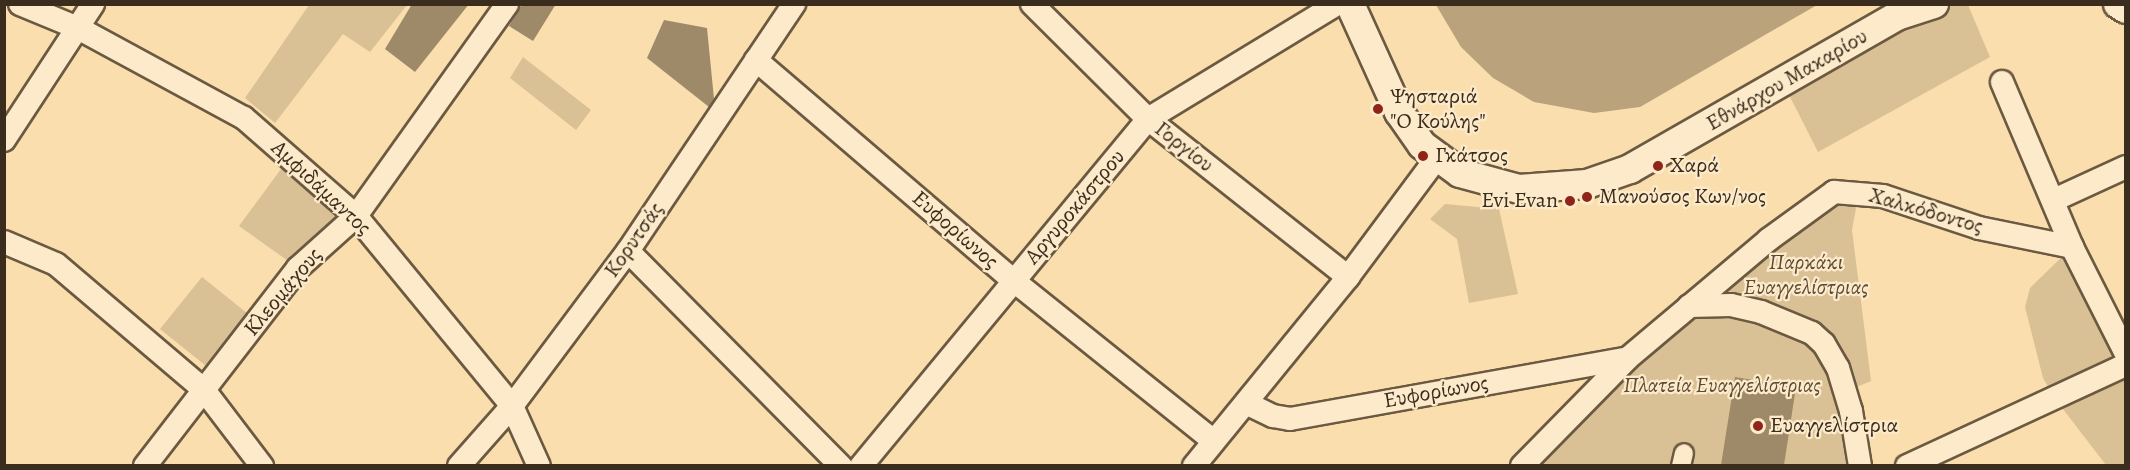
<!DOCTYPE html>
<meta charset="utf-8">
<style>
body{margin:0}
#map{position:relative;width:2130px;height:470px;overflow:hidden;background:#fadead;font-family:Alegreya,serif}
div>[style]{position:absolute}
.green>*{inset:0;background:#dac095}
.water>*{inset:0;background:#b9a27c}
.building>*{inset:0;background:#9e8968}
.roads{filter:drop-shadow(2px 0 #6b5941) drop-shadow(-2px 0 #6b5941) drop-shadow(0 2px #6b5941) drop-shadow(0 -2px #6b5941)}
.pedestrian>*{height:18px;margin:-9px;padding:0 9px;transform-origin:9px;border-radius:9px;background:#fceaca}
.minor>*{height:22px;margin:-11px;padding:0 11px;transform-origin:11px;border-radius:11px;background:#fceaca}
.tertiary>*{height:28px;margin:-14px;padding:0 14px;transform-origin:14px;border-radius:14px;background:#fceaca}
.dots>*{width:16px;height:16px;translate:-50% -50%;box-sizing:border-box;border:3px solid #fceaca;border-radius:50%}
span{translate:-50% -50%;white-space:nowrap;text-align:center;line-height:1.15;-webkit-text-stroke:4.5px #fceaca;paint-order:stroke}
.street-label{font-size:22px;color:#3b2d1d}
.poi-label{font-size:22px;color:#3b2d1d}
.left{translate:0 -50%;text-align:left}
.right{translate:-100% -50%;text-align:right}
.park-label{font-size:22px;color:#5b4a35;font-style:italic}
.frame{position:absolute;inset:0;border:6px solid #3b2d1d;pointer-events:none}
</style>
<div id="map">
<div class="green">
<div style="clip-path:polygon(309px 5px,407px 5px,370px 52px,343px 34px,275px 123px,245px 98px)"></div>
<div style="clip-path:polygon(1934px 5px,1968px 5px,1990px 57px,1818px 152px,1783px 83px)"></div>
<div style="clip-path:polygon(523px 57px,591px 110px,576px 130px,510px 78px)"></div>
<div style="clip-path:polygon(281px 169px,356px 216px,298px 268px,239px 226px)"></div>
<div style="clip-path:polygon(1859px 192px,1852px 230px,1871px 381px,1845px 392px,1860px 465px,1522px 466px,1768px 240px)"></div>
<div style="clip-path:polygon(1445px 204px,1499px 209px,1518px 294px,1469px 303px,1457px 239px,1430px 219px)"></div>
<div style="clip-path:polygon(2072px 247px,2125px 354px,2125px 465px,2106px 465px,2056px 400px,2043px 378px,2025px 307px,2030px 288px)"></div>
<div style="clip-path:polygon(202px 277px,257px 321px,216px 374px,160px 329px)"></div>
</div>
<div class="water">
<div style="clip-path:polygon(1436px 5px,1436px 4px,1817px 5px,1640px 107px,1594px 113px,1534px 102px,1493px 78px,1461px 47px)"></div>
</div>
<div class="building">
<div style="clip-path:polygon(412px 4px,469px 4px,415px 72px,385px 49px)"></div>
<div style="clip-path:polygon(522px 4px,556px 4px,533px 41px,509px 26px)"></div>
<div style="clip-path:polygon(664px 20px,707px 28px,714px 99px,709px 107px,647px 58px)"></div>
<div style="clip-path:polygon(1735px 377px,1796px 387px,1784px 465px,1721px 465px)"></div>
</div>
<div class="roads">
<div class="pedestrian">
<div style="left:1681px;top:466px;width:13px;rotate:-77deg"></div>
</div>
<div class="minor">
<div style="left:20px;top:4px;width:63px;rotate:22.5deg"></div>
<div style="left:78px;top:28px;width:189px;rotate:28.5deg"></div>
<div style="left:244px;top:118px;width:149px;rotate:41.2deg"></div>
<div style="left:356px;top:216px;width:246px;rotate:50.6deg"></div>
<div style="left:512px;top:406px;width:66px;rotate:65.8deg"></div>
<div style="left:1032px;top:4px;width:163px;rotate:44.8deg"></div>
<div style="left:1148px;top:119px;width:255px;rotate:38.3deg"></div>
<div style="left:756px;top:60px;width:340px;rotate:40.6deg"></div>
<div style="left:1014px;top:281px;width:256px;rotate:38.7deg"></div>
<div style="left:2002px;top:82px;width:179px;rotate:67deg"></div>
<div style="left:2072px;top:247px;width:120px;rotate:63.2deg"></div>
<div style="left:4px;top:140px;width:163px;rotate:-56.8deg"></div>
<div style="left:2054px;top:200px;width:79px;rotate:-24.6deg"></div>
<div style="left:4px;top:242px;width:56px;rotate:22.9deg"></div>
<div style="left:56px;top:264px;width:194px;rotate:40.4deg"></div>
<div style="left:204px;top:390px;width:96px;rotate:52.7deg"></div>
<div style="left:628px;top:251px;width:303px;rotate:45.3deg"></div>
<div style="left:1689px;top:306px;width:42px;rotate:-1.4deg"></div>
<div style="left:1731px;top:305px;width:31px;rotate:13deg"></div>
<div style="left:1761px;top:312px;width:55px;rotate:22.4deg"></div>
<div style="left:1812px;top:333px;width:16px;rotate:43deg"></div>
<div style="left:1824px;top:344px;width:28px;rotate:60deg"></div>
<div style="left:1838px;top:368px;width:45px;rotate:73.2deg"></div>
<div style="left:1851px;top:411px;width:56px;rotate:80.7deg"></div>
<div style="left:1246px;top:403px;width:30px;rotate:26deg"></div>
<div style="left:1273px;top:416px;width:17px;rotate:10deg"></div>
<div style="left:1290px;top:419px;width:343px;rotate:-10.2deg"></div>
<div style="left:145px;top:466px;width:250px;rotate:-52.3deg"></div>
<div style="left:298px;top:268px;width:78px;rotate:-41.9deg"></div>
<div style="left:356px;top:216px;width:260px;rotate:-54.5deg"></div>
<div style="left:459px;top:466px;width:80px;rotate:-48.5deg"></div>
<div style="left:512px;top:406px;width:194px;rotate:-53.2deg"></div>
<div style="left:628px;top:251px;width:298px;rotate:-56.1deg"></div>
<div style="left:861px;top:466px;width:450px;rotate:-50.4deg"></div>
<div style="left:1148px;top:119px;width:221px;rotate:-31.3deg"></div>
<div style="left:1194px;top:466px;width:244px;rotate:-50.8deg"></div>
<div style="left:1348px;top:277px;width:147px;rotate:-53.3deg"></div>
<div style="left:1522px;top:466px;width:151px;rotate:-45.5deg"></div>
<div style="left:1628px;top:358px;width:183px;rotate:-40.1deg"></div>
<div style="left:1768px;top:240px;width:82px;rotate:-36deg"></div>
<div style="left:1834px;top:192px;width:49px;rotate:4.7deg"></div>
<div style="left:1883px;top:196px;width:101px;rotate:18.4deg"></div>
<div style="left:1979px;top:228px;width:95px;rotate:11.5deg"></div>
<div style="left:1907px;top:466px;width:241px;rotate:-24.8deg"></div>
</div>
<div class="tertiary">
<div style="left:1350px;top:4px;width:119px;rotate:65.6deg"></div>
<div style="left:1399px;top:112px;width:40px;rotate:55.1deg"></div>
<div style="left:1422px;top:145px;width:47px;rotate:36.4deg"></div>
<div style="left:1460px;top:173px;width:61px;rotate:15.2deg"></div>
<div style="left:1519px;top:189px;width:68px;rotate:-4.2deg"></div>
<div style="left:1587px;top:184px;width:46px;rotate:-19.2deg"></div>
<div style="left:1630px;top:169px;width:308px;rotate:-29.8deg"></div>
<div style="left:1897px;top:16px;width:39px;rotate:-18deg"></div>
<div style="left:2118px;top:4px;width:9px;rotate:32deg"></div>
</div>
</div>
<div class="dots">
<div style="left:1378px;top:109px;background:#8f2418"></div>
<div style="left:1423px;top:156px;background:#8f2418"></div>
<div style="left:1658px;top:166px;background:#8f2418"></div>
<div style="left:1587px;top:197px;background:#8f2418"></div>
<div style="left:1570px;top:201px;background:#8f2418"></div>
<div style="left:1758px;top:426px;background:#8f2418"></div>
</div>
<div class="street-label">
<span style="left:1787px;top:80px;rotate:-30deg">Εθνάρχου Μακαρίου</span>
<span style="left:1184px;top:147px;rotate:38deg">Γοργίου</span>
<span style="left:321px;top:188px;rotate:43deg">Αμφιδάμαντος</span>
<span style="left:1075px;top:207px;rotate:-50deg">Αργυροκάστρου</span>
<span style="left:1926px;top:211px;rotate:16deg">Χαλκόδοντος</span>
<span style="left:955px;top:230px;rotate:41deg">Ευφορίωνος</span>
<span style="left:634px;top:240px;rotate:-55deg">Κορυτσάς</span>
<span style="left:283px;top:292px;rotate:-50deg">Κλεομάχους</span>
<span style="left:1436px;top:392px;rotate:-10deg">Ευφορίωνος</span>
</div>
<div class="poi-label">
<span class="left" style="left:1390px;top:109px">Ψησταριά<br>"Ο Κούλης"</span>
<span class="left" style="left:1435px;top:156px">Γκάτσος</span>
<span class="left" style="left:1670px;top:166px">Χαρά</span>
<span class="left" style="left:1599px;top:197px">Μανούσος Κων/νος</span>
<span class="right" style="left:1558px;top:201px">Evi Evan</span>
<span class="left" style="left:1770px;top:426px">Ευαγγελίστρια</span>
</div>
<div class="park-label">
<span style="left:1806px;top:275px">Παρκάκι<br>Ευαγγελίστριας</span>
<span style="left:1722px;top:386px">Πλατεία Ευαγγελίστριας</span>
</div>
<div class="frame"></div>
</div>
